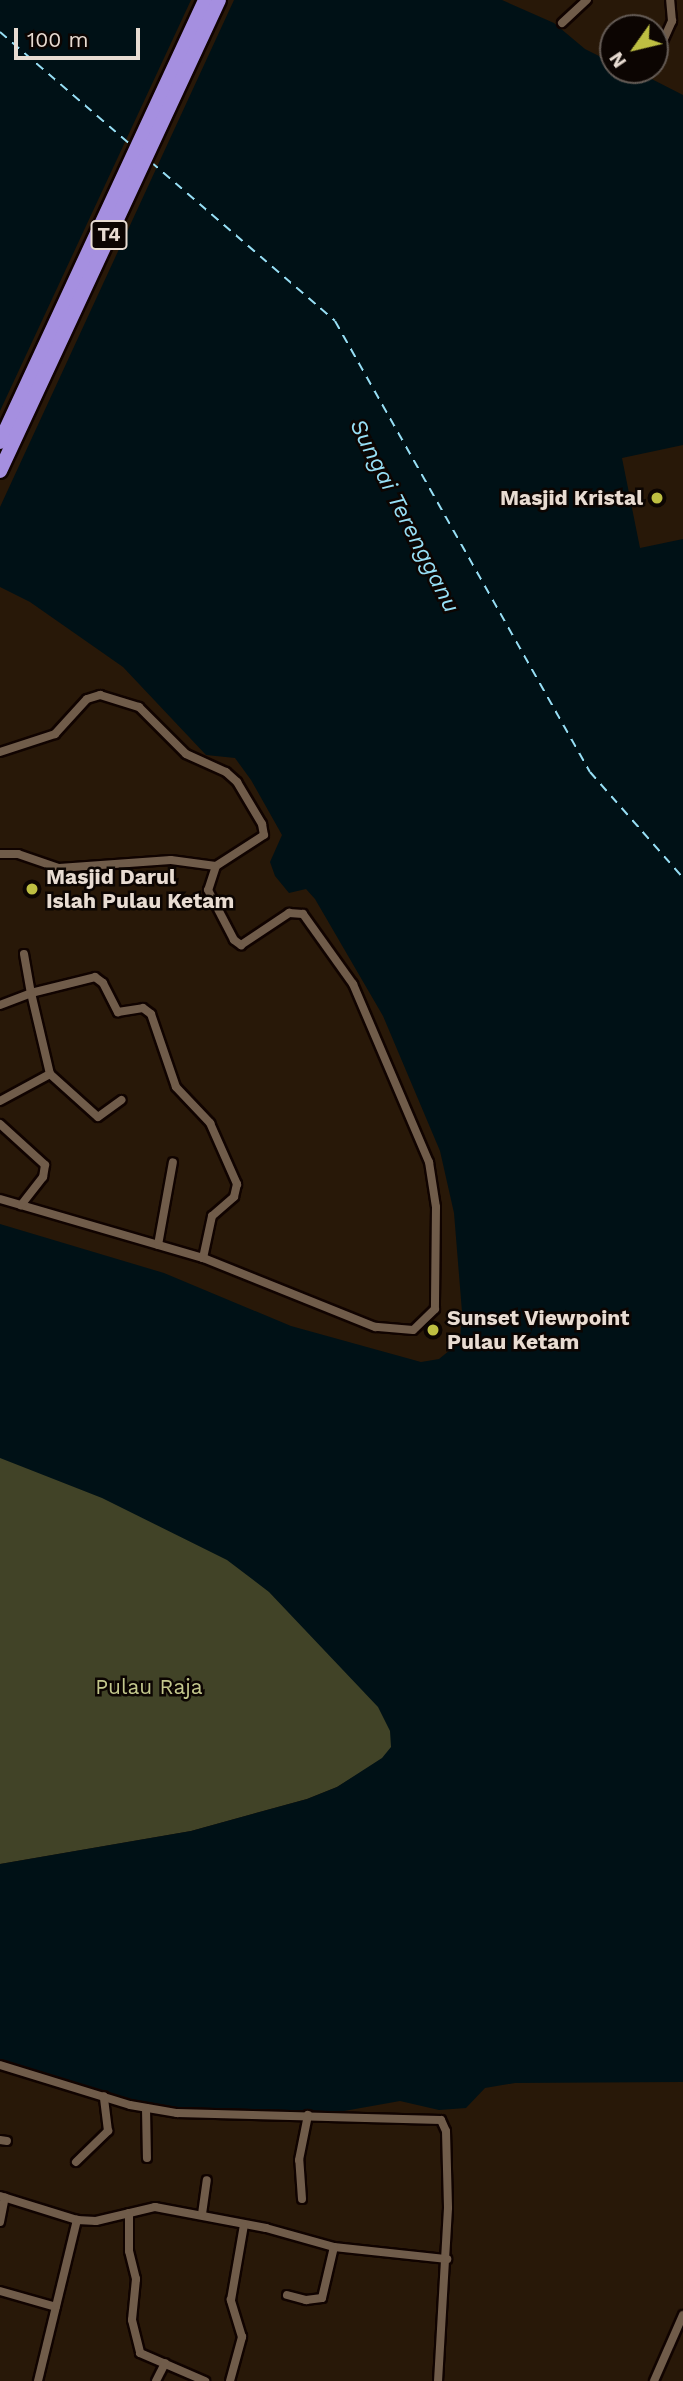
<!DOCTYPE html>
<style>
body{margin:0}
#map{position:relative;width:683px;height:2381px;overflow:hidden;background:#281808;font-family:"Work Sans",sans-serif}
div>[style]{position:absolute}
.green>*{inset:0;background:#414327}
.water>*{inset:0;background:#001116}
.pier>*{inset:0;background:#281808}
.ferry>*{height:2px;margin-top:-1px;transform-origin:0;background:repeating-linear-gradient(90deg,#97dff5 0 9px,transparent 0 16px)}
.roads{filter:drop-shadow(2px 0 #100300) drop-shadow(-2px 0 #100300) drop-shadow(0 2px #100300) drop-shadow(0 -2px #100300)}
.street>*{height:8px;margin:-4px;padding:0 4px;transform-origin:4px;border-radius:4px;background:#705c4a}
.highway>*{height:14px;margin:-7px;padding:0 7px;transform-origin:7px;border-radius:7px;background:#a58fe0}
.dots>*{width:19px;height:19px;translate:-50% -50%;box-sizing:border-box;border:4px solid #0c0502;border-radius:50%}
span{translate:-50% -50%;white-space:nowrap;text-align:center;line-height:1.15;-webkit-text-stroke:5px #0c0502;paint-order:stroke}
.shield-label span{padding:2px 5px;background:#0c0502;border:2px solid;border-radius:5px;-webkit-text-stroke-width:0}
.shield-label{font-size:19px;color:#e8dcd2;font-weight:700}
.poi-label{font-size:21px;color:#e8dcd2;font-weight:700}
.right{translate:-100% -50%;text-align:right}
.left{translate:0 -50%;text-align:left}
.park-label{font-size:21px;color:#c4c88d}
.water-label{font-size:23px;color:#97dff5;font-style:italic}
.north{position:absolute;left:599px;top:14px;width:70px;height:70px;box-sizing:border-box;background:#0c0502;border:2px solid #645b55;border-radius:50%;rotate:236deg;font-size:19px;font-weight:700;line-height:28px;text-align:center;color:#e8dcd2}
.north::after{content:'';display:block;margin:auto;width:24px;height:32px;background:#bebf42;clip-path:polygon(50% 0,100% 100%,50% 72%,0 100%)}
.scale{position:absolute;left:14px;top:28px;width:126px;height:32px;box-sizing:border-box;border:4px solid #e8dcd2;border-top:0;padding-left:9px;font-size:21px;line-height:24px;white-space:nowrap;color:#e8dcd2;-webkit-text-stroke:5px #0c0502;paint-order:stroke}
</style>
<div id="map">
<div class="green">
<div style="clip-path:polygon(0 1308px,503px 1686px,337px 1787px,307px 1799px,191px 1831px,0 1864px)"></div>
</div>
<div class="water">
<div style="clip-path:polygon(0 0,502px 0,554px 23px,585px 49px,613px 63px,613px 70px,634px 70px,683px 95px,683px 2082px,515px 2083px,485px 2088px,466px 2108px,439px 2110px,400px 2101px,333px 2113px,167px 2109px,0 2062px,0 1864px,191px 1831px,307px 1799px,337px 1787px,382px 1758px,391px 1747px,390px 1731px,378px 1707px,269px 1592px,227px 1560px,102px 1498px,0 1458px,0 1224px,164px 1273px,291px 1326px,421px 1362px,439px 1359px,455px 1346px,460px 1340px,462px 1312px,454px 1213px,440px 1151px,383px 1016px,315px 899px,306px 889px,289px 893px,275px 876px,270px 862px,282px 835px,251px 780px,235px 758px,206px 755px,123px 667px,30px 602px,0 587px)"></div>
</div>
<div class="pier">
<div style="clip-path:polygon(191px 0,234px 0,0 507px,0 411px)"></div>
<div style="clip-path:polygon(683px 445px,683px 539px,640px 548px,622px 458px)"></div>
</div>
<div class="ferry">
<div style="left:0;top:32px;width:173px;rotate:40.8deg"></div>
<div style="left:151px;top:162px;width:243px;rotate:40.8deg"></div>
<div style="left:335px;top:321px;width:518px;rotate:60.52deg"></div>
<div style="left:590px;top:772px;width:141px;rotate:48.7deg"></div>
</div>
<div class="roads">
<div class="street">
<div style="left:562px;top:23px;width:34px;rotate:-43deg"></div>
<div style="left:655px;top:59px;width:42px;rotate:-65.9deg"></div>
<div style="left:672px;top:21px;width:21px;rotate:-95deg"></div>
<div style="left:0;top:752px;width:58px;rotate:-18.1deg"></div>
<div style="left:55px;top:734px;width:47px;rotate:-47.6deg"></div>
<div style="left:87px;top:699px;width:14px;rotate:-17deg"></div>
<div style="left:100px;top:695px;width:41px;rotate:17.1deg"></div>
<div style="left:139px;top:707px;width:66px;rotate:45deg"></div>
<div style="left:186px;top:754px;width:44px;rotate:24.2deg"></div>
<div style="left:226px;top:772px;width:15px;rotate:42deg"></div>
<div style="left:237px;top:782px;width:49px;rotate:59.2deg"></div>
<div style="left:262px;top:824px;width:11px;rotate:80deg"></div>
<div style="left:264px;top:835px;width:57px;rotate:147.1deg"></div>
<div style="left:216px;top:866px;width:25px;rotate:108deg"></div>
<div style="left:208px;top:890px;width:56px;rotate:62.5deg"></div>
<div style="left:234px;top:940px;width:9px;rotate:36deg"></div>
<div style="left:241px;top:945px;width:58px;rotate:-33.7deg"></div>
<div style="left:289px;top:913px;width:14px;rotate:4deg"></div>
<div style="left:303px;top:914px;width:86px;rotate:54.5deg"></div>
<div style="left:353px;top:984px;width:194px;rotate:66.9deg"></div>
<div style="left:429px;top:1162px;width:46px;rotate:81.2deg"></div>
<div style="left:436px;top:1207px;width:102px;rotate:90.6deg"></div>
<div style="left:435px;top:1309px;width:30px;rotate:136deg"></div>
<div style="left:413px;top:1330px;width:38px;rotate:-175deg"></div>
<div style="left:375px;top:1327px;width:185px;rotate:-158.1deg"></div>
<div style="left:203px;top:1258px;width:211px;rotate:-163.8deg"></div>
<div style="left:0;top:854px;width:18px"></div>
<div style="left:18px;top:854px;width:43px;rotate:18.9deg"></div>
<div style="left:59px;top:868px;width:112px;rotate:-4.1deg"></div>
<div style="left:171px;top:860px;width:45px;rotate:7.6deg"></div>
<div style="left:24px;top:954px;width:40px;rotate:80deg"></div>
<div style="left:31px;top:993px;width:66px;rotate:-14deg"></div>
<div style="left:95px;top:977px;width:10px;rotate:37deg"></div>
<div style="left:103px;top:983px;width:33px;rotate:63deg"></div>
<div style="left:118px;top:1012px;width:25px;rotate:-9deg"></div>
<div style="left:143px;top:1008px;width:10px;rotate:37deg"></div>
<div style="left:151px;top:1014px;width:77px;rotate:71.1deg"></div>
<div style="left:176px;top:1087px;width:50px;rotate:46.6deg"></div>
<div style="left:210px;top:1123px;width:67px;rotate:66.1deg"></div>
<div style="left:237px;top:1184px;width:13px;rotate:103deg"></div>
<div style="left:234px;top:1197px;width:29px;rotate:139deg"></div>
<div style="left:212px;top:1216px;width:43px;rotate:102.1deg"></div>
<div style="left:0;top:1005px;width:33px;rotate:-21deg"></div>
<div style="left:31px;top:993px;width:83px;rotate:76.8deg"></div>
<div style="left:0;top:1101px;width:57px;rotate:-28.4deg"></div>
<div style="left:50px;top:1074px;width:64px;rotate:41.9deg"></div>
<div style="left:98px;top:1117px;width:29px;rotate:-36deg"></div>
<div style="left:0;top:1124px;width:61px;rotate:42.3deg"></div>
<div style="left:45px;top:1165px;width:12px;rotate:99deg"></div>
<div style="left:43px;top:1177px;width:36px;rotate:128deg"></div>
<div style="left:158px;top:1245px;width:84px;rotate:-79.8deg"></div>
<div style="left:0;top:2065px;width:136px;rotate:17.1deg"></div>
<div style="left:130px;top:2105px;width:48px;rotate:9.7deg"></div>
<div style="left:177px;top:2113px;width:264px;rotate:1.5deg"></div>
<div style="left:441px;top:2120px;width:12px;rotate:66deg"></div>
<div style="left:446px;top:2131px;width:77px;rotate:88.5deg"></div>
<div style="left:448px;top:2208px;width:173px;rotate:93.3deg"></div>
<div style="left:146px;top:2108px;width:50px;rotate:88.9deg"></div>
<div style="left:0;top:2140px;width:7px;rotate:8deg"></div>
<div style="left:76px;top:2162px;width:45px;rotate:-44.1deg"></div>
<div style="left:108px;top:2131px;width:35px;rotate:-97deg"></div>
<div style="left:0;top:2196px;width:81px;rotate:17.3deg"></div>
<div style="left:77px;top:2220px;width:19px;rotate:3deg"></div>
<div style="left:96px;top:2221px;width:61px;rotate:-13.3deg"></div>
<div style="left:155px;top:2207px;width:113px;rotate:10.7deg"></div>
<div style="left:266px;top:2228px;width:71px;rotate:15.6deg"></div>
<div style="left:334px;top:2247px;width:114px;rotate:6.1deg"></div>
<div style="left:302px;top:2199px;width:39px;rotate:-94deg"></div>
<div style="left:299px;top:2160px;width:46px;rotate:-78.7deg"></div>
<div style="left:129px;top:2213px;width:38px;rotate:90deg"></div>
<div style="left:129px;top:2251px;width:29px;rotate:76deg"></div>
<div style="left:136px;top:2279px;width:41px;rotate:95.6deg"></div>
<div style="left:132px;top:2320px;width:34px;rotate:76deg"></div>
<div style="left:140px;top:2353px;width:71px;rotate:23.3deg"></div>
<div style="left:202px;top:2214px;width:34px;rotate:-82deg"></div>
<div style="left:0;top:2222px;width:25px;rotate:-79deg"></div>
<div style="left:0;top:2291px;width:58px;rotate:15.9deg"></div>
<div style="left:287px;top:2295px;width:20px;rotate:15deg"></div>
<div style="left:306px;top:2300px;width:16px;rotate:-7deg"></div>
<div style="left:322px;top:2298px;width:52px;rotate:-76.8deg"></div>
<div style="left:38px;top:2381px;width:166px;rotate:-76.4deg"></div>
<div style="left:156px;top:2381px;width:20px;rotate:-63deg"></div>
<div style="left:230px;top:2381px;width:46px;rotate:-74.7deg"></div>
<div style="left:242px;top:2337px;width:39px;rotate:-107deg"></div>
<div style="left:231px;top:2300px;width:76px;rotate:-80.2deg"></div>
<div style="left:654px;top:2381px;width:72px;rotate:-66.3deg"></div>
</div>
<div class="highway">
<div style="left:0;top:442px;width:487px;rotate:-65.1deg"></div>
<div style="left:0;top:471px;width:519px;rotate:-65.06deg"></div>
</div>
</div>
<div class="dots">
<div style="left:657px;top:498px;background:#bebf42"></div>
<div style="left:32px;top:889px;background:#bebf42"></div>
<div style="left:433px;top:1330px;background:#bebf42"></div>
</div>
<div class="shield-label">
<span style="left:109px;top:235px">T4</span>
</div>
<div class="poi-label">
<span class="right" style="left:643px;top:498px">Masjid Kristal</span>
<span class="left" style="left:46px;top:889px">Masjid Darul<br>Islah Pulau Ketam</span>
<span class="left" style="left:447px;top:1330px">Sunset Viewpoint<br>Pulau Ketam</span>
</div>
<div class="park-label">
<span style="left:149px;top:1687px">Pulau Raja</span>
</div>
<div class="water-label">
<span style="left:404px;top:516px;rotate:63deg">Sungai Terengganu</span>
</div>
<div class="north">N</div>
<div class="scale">100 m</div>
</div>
